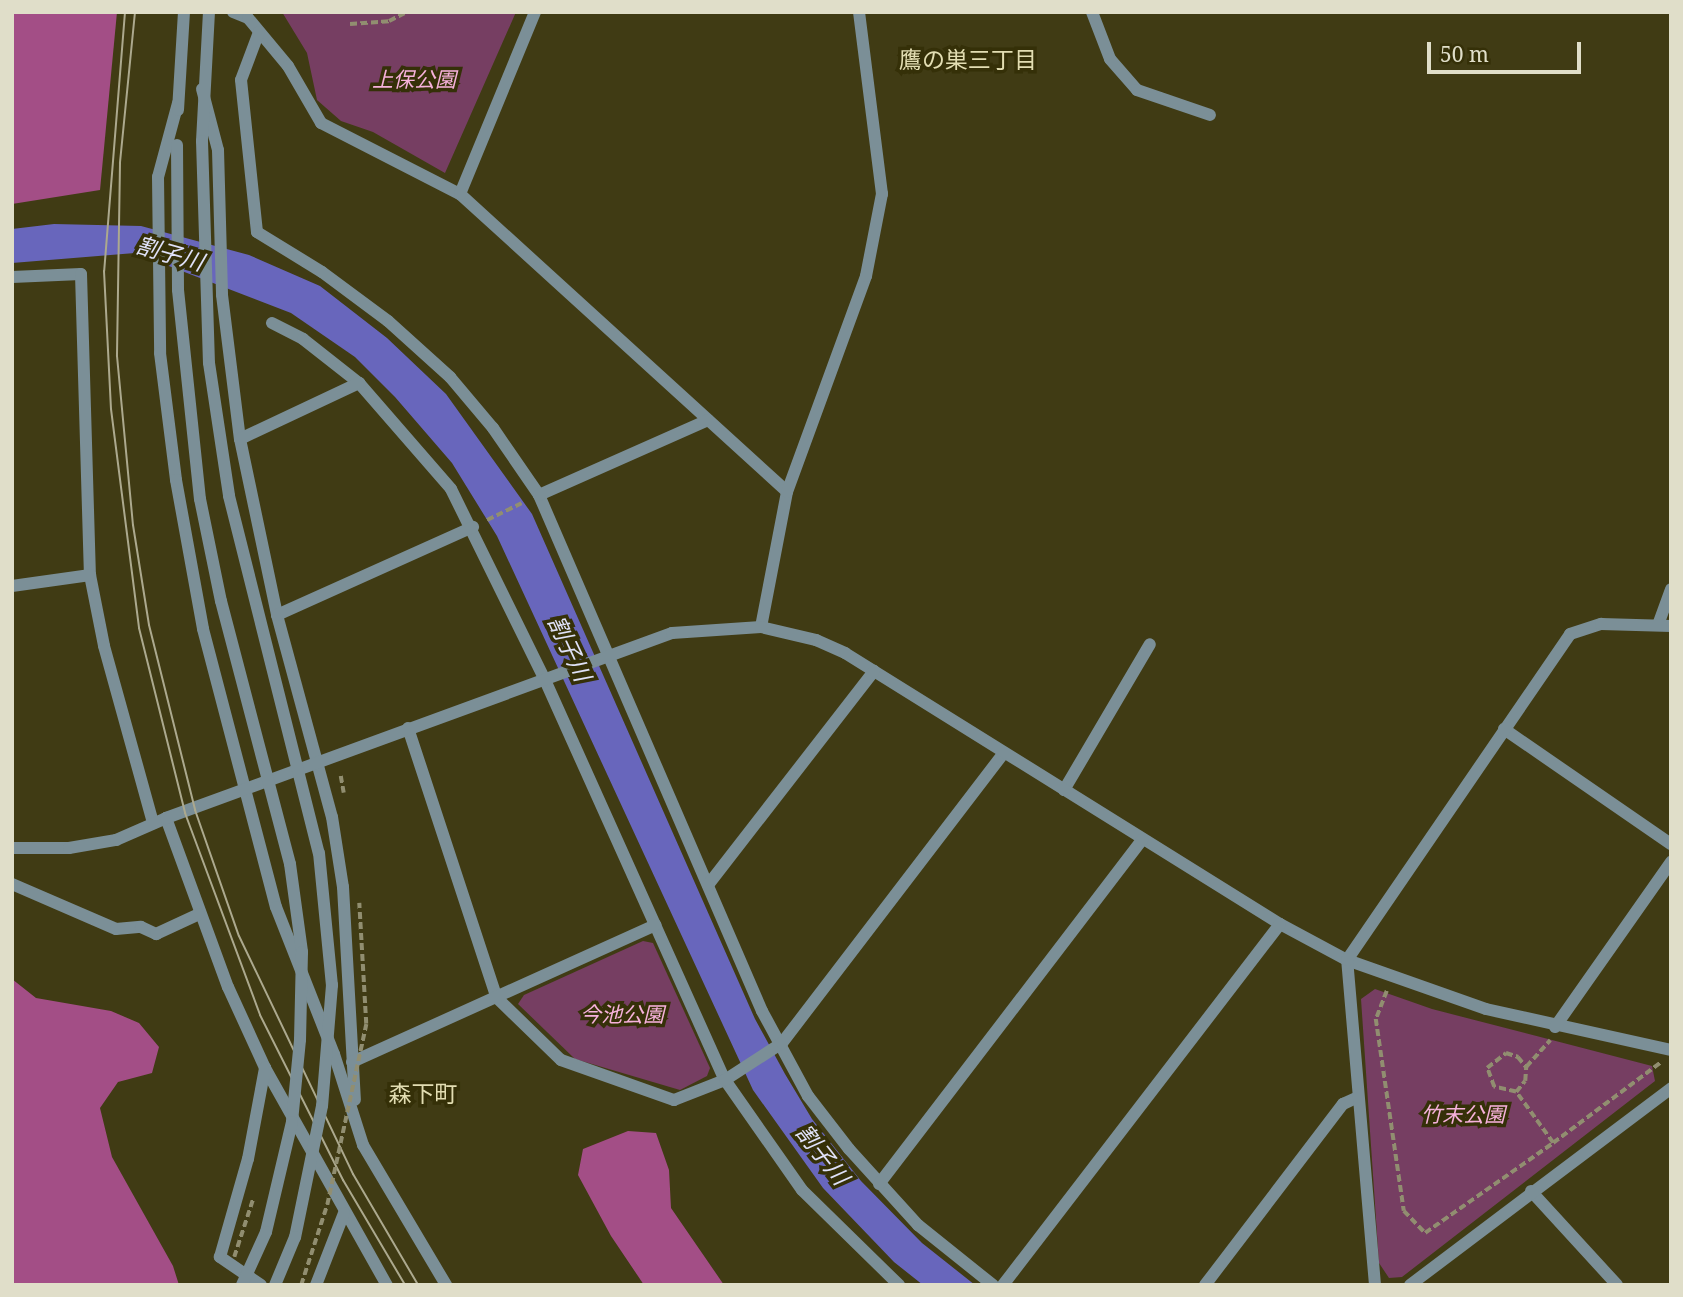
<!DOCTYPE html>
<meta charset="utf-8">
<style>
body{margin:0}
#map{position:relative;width:1683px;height:1297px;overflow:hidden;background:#403b14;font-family:"Noto Serif","Noto Sans JP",serif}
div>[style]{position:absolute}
.green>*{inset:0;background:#763e62}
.forest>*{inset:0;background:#a34e86}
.water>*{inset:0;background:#6866bc}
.path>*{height:3.5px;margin-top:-1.75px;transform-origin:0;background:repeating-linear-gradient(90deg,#918e70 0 7px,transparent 0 10.5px)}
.minor>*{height:12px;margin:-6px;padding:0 6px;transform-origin:6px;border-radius:6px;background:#7b8f97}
.tram>*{height:2px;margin:-1px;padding:0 1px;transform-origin:1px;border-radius:1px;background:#aca98e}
.path-bridge>*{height:3.5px;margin-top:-1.75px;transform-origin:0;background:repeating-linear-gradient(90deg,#918e70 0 7px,transparent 0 10.5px)}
.minor-bridge>*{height:12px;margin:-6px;padding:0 6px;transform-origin:6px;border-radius:6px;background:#7b8f97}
span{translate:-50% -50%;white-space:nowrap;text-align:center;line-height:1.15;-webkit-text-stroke:7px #353008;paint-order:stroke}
.park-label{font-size:21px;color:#f6b1db;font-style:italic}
.neighbourhood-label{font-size:23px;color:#e2ddb2}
.water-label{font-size:23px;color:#e0e2f9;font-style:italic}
.frame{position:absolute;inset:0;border:14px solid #e0dec9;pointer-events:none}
.scale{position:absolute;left:1427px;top:42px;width:154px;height:32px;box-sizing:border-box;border:4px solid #e0dec9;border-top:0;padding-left:9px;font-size:21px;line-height:24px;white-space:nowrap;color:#e0dec9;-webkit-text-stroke:5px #353008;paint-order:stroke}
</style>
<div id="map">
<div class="green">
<div style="clip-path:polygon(282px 12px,516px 12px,445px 173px,373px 132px,341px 121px,317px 100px,307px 53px)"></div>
<div style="clip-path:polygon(643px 941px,653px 943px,710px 1068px,707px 1076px,680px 1090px,575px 1059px,518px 1004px,524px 995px)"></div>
<div style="clip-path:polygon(1375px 989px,1432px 1009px,1652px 1066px,1655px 1081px,1402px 1277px,1389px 1278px,1379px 1263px,1361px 999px)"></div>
</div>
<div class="forest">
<div style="clip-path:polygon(12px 12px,117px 12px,100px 190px,12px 204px)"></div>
<div style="clip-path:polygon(12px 979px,36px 998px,111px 1011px,139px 1023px,159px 1047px,152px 1073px,118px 1082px,100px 1108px,112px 1157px,173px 1266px,179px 1285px,12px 1285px)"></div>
<div style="clip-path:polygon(628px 1131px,656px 1133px,669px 1170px,671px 1208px,724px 1285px,644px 1285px,611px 1236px,578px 1175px,583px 1149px)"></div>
</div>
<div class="water">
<div style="clip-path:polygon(54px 224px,141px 226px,249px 255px,320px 286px,387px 338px,446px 394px,532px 514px,755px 1019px,785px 1074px,812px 1119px,861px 1181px,922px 1243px,975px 1285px,923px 1285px,894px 1262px,823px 1188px,753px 1090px,497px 536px,452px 463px,395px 397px,355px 357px,291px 313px,135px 253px,12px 263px,12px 229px)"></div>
</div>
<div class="path">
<div style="left:350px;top:24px;width:39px;rotate:-4deg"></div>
<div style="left:389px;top:21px;width:20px;rotate:-27deg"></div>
<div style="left:487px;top:520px;width:41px;rotate:-25.9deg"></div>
<div style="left:341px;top:776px;width:17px;rotate:80deg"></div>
<div style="left:1387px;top:991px;width:30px;rotate:111deg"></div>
<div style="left:1376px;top:1019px;width:194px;rotate:81.7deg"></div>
<div style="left:1404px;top:1211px;width:30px;rotate:46deg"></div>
<div style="left:1425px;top:1233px;width:156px;rotate:-35.1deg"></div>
<div style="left:1553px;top:1143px;width:63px;rotate:-126deg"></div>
<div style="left:1516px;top:1092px;width:14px;rotate:-51deg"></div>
<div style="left:1525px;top:1081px;width:14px;rotate:-86deg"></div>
<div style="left:1526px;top:1067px;width:36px;rotate:-48deg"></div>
<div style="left:1516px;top:1092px;width:23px;rotate:-167deg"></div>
<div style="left:1494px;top:1087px;width:20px;rotate:-110deg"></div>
<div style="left:1487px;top:1068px;width:24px;rotate:-38deg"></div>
<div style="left:1506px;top:1053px;width:13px;rotate:18deg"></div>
<div style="left:1518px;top:1057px;width:13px;rotate:51deg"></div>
<div style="left:1553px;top:1143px;width:134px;rotate:-36.8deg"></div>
</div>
<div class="minor">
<div style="left:233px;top:12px;width:16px;rotate:22deg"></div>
<div style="left:248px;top:18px;width:62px;rotate:50.2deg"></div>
<div style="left:288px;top:66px;width:66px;rotate:59.9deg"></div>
<div style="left:321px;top:123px;width:156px;rotate:27.1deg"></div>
<div style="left:460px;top:194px;width:442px;rotate:42.3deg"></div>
<div style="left:1092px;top:12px;width:50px;rotate:69deg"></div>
<div style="left:1110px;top:59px;width:41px;rotate:48.9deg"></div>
<div style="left:1137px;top:90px;width:77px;rotate:18.9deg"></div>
<div style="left:259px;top:32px;width:51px;rotate:110.6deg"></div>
<div style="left:241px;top:80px;width:153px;rotate:84deg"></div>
<div style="left:257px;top:232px;width:76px;rotate:31.6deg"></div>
<div style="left:322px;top:272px;width:82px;rotate:36.6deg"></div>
<div style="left:388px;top:321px;width:84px;rotate:42.1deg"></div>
<div style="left:450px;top:377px;width:67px;rotate:49.9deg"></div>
<div style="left:493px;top:428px;width:81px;rotate:55.5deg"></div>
<div style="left:539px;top:495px;width:562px;rotate:66.63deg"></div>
<div style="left:762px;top:1011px;width:97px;rotate:61.6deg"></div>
<div style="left:808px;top:1096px;width:67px;rotate:52.3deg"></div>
<div style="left:849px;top:1149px;width:103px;rotate:47.8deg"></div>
<div style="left:918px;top:1225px;width:96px;rotate:38.7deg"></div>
<div style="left:202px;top:89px;width:63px;rotate:75.3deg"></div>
<div style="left:218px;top:150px;width:145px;rotate:88.4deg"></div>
<div style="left:222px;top:295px;width:145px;rotate:82.9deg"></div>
<div style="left:240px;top:439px;width:180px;rotate:78.1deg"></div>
<div style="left:277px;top:615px;width:209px;rotate:74.8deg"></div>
<div style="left:332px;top:817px;width:71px;rotate:81.1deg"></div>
<div style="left:343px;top:887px;width:213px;rotate:86.8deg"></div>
<div style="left:178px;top:103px;width:77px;rotate:105.1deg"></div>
<div style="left:158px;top:177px;width:176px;rotate:89.3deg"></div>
<div style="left:160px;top:353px;width:128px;rotate:82.8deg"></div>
<div style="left:176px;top:480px;width:151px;rotate:79.7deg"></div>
<div style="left:203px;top:629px;width:287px;rotate:75.3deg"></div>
<div style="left:276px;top:907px;width:158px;rotate:68.5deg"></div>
<div style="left:334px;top:1054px;width:96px;rotate:72.3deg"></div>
<div style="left:363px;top:1145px;width:163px;rotate:59.3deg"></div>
<div style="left:178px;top:110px;width:98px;rotate:-86.5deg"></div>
<div style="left:202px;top:141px;width:129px;rotate:-86.9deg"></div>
<div style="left:460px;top:194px;width:197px;rotate:-67.6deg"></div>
<div style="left:12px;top:277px;width:69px;rotate:-2.5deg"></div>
<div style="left:81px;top:274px;width:301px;rotate:88.3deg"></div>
<div style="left:90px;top:575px;width:72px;rotate:78.8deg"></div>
<div style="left:104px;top:646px;width:184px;rotate:74.5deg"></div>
<div style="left:272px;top:323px;width:35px;rotate:27deg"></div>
<div style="left:303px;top:339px;width:71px;rotate:38.2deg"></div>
<div style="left:359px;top:383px;width:140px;rotate:49deg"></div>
<div style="left:451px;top:489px;width:213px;rotate:63.8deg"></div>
<div style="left:545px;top:680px;width:439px;rotate:65.8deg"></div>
<div style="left:725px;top:1080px;width:134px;rotate:55deg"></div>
<div style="left:802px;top:1190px;width:136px;rotate:44.4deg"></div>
<div style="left:240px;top:439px;width:132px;rotate:-25.2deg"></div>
<div style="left:539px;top:495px;width:185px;rotate:-23.9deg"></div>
<div style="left:12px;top:586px;width:79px;rotate:-8deg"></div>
<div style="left:277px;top:615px;width:215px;rotate:-24.2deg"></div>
<div style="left:1658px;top:625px;width:38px;rotate:-70deg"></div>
<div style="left:761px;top:627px;width:137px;rotate:-79.1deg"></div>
<div style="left:787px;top:492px;width:230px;rotate:-69.9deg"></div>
<div style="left:866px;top:276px;width:84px;rotate:-79deg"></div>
<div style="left:882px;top:194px;width:183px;rotate:-97.2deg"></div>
<div style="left:408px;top:728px;width:284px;rotate:71.8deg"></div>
<div style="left:497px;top:998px;width:89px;rotate:44.1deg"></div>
<div style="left:561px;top:1060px;width:120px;rotate:19.5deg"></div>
<div style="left:674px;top:1100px;width:55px;rotate:-21.4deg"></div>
<div style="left:725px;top:1080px;width:68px;rotate:-33deg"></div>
<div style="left:782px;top:1043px;width:364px;rotate:-52.6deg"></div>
<div style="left:1504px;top:729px;width:203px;rotate:34.6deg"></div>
<div style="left:1064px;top:790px;width:169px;rotate:-59.5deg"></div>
<div style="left:166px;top:818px;width:180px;rotate:69.9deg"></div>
<div style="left:228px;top:987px;width:89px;rotate:65.4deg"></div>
<div style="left:265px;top:1068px;width:249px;rotate:60.7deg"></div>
<div style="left:12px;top:848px;width:57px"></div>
<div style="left:69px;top:848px;width:48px;rotate:-9.7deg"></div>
<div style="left:116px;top:840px;width:55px;rotate:-23.7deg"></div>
<div style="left:166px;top:818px;width:539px;rotate:-20.08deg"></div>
<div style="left:672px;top:633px;width:89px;rotate:-3.9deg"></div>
<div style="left:761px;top:627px;width:57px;rotate:13.3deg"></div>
<div style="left:816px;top:640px;width:32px;rotate:24deg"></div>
<div style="left:845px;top:653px;width:513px;rotate:31.92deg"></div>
<div style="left:1280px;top:924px;width:76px;rotate:28.2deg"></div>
<div style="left:1347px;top:960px;width:147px;rotate:19.4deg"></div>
<div style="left:1486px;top:1009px;width:189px;rotate:12.5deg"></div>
<div style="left:12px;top:884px;width:113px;rotate:23.4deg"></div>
<div style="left:116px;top:929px;width:25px;rotate:-5deg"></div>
<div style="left:141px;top:927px;width:17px;rotate:25deg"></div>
<div style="left:156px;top:934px;width:47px;rotate:-24.9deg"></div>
<div style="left:708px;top:885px;width:271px;rotate:-52.2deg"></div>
<div style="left:1555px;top:1027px;width:202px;rotate:-54.9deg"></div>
<div style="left:352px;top:1062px;width:333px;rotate:-24.3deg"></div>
<div style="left:879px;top:1184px;width:434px;rotate:-52.6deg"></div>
<div style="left:1531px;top:1191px;width:127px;rotate:47.5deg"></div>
<div style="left:261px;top:1285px;width:50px;rotate:-145.7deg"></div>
<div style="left:220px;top:1257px;width:102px;rotate:-74.1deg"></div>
<div style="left:248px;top:1159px;width:93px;rotate:-79.4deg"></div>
<div style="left:316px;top:1285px;width:77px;rotate:-68.7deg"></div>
<div style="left:1003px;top:1285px;width:455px;rotate:-52.5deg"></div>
<div style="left:1205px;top:1285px;width:228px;rotate:-52.7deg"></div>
<div style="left:1343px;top:1104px;width:14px;rotate:-25deg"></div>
<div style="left:1375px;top:1285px;width:326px;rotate:-94.9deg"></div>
<div style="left:1347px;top:960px;width:395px;rotate:-55.6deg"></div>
<div style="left:1570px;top:634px;width:33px;rotate:-18deg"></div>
<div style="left:1601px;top:624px;width:70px;rotate:1.6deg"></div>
<div style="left:1410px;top:1285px;width:327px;rotate:-37deg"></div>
</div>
<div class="tram">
<div style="left:125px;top:12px;width:260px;rotate:94.6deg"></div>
<div style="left:104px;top:271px;width:138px;rotate:87.1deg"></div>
<div style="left:111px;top:409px;width:221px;rotate:82.7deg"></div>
<div style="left:139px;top:628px;width:191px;rotate:76deg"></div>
<div style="left:185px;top:813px;width:215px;rotate:69.6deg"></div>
<div style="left:260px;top:1015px;width:185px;rotate:63.3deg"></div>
<div style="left:343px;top:1180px;width:122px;rotate:59.4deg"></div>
<div style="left:135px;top:12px;width:152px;rotate:95.7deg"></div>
<div style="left:120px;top:163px;width:193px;rotate:90.9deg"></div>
<div style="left:117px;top:356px;width:170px;rotate:84.6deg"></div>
<div style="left:133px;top:525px;width:101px;rotate:80.9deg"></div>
<div style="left:149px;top:625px;width:191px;rotate:76deg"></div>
<div style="left:195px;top:810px;width:133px;rotate:70.8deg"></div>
<div style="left:239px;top:936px;width:264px;rotate:64.4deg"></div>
<div style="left:353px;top:1174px;width:129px;rotate:59.6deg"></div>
</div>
<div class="path-bridge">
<div style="left:234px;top:1257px;width:61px;rotate:-71.9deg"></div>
<div style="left:301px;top:1285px;width:84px;rotate:-72deg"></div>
<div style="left:327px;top:1205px;width:185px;rotate:-77.8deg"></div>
<div style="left:366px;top:1024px;width:121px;rotate:-93.3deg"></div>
</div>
<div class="minor-bridge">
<div style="left:202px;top:141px;width:222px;rotate:88.2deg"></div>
<div style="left:209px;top:363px;width:134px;rotate:81.4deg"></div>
<div style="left:229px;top:496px;width:368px;rotate:75.9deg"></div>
<div style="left:319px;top:853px;width:133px;rotate:84.4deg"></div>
<div style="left:332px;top:985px;width:121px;rotate:94.7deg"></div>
<div style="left:322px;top:1106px;width:134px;rotate:101.6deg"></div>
<div style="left:295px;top:1237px;width:52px;rotate:112.6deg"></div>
<div style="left:177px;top:145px;width:145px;rotate:89.6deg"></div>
<div style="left:178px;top:290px;width:210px;rotate:84deg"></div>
<div style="left:200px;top:499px;width:104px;rotate:78.4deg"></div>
<div style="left:221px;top:601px;width:272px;rotate:75.3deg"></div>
<div style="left:290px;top:864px;width:89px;rotate:82.2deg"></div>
<div style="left:302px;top:952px;width:88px;rotate:91.3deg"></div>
<div style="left:300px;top:1040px;width:82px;rotate:95.6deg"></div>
<div style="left:292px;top:1122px;width:113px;rotate:103.3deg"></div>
<div style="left:266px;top:1232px;width:58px;rotate:114.4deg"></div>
</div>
<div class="park-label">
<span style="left:414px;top:79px">上保公園</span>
<span style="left:622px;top:1014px">今池公園</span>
<span style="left:1463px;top:1114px">竹末公園</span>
</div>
<div class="neighbourhood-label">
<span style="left:968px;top:59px">鷹の巣三丁目</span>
<span style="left:423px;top:1093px">森下町</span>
</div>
<div class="water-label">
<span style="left:170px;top:253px;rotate:16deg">割子川</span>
<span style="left:570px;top:648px;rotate:65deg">割子川</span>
<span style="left:823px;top:1154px;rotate:52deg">割子川</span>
</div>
<div class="frame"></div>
<div class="scale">50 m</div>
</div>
